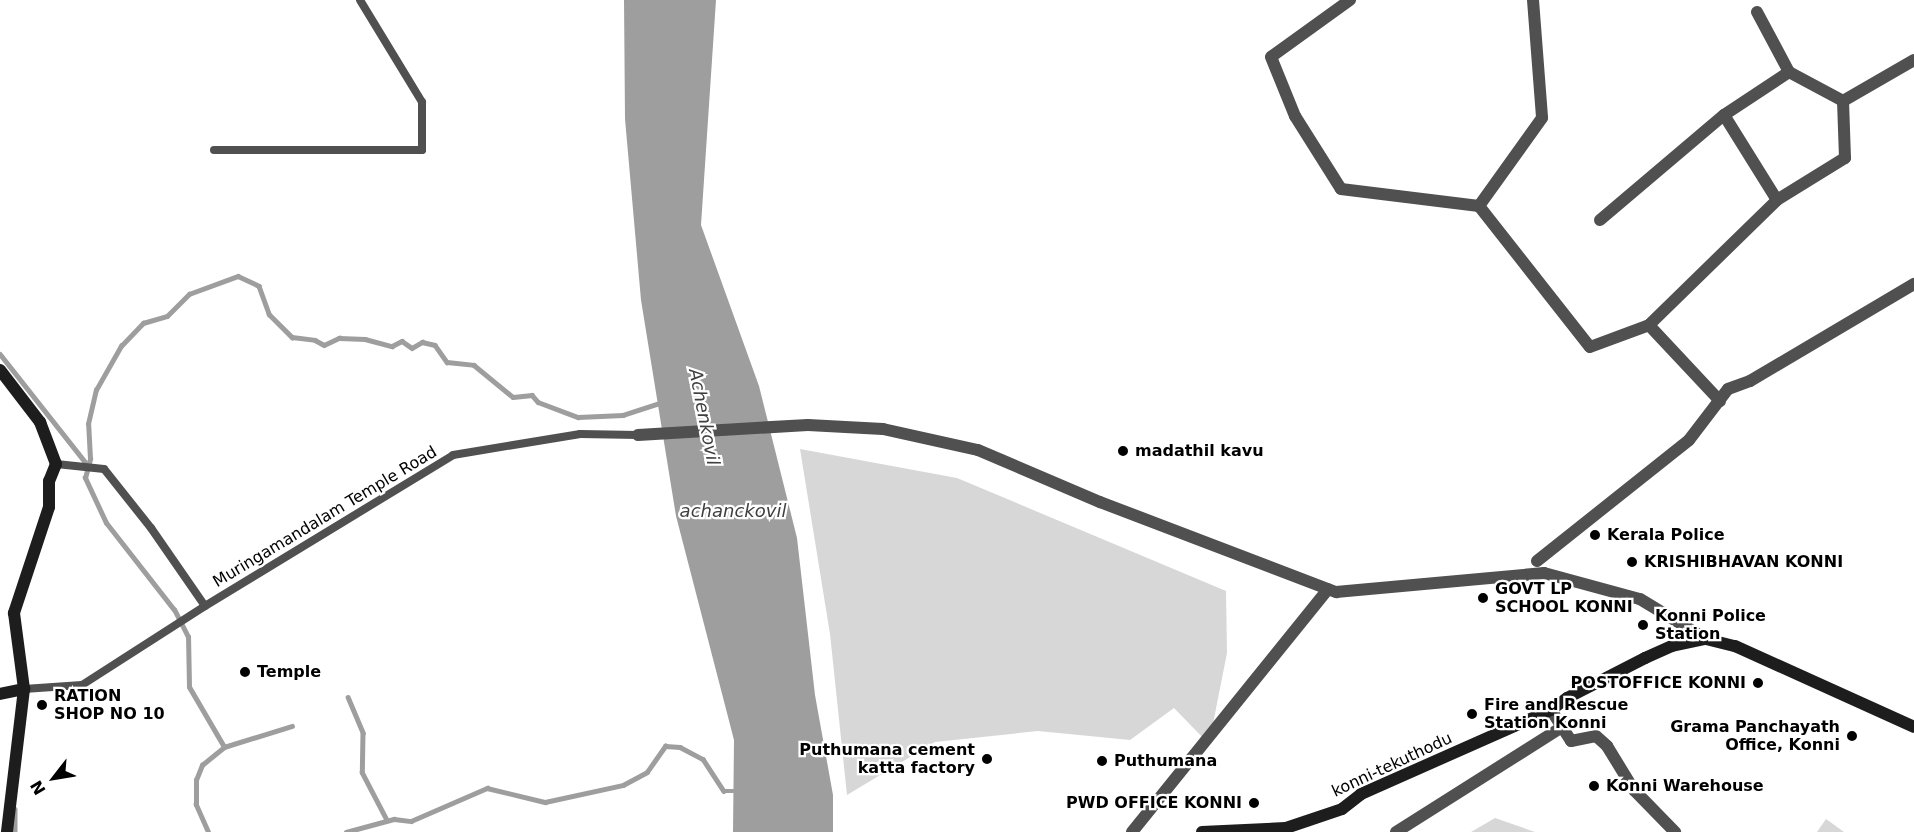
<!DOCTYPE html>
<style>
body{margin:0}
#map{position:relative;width:1914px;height:832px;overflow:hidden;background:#fff;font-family:"DejaVu Sans",sans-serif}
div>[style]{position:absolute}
.green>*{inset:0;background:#d7d7d7}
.water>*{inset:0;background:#9e9e9e}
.stream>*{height:4.5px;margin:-2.25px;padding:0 2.25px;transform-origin:2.25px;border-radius:2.25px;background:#9e9e9e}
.lane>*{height:8px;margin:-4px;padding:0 4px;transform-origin:4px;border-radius:4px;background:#505050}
.street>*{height:12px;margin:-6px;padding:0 6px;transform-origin:6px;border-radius:6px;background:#505050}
.secondary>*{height:12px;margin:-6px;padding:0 6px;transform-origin:6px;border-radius:6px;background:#1d1d1d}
.dots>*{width:16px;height:16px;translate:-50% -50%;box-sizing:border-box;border:3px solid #fff;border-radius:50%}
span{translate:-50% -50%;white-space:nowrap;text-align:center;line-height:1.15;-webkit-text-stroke:4.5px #fff;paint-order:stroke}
.poi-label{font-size:16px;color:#000;font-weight:700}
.left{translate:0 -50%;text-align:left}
.right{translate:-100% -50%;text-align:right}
.street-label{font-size:16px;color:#000}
.water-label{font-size:18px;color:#3f3f3f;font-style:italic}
.north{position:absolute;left:24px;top:748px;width:60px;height:60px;-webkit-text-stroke:4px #fff;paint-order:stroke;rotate:239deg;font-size:16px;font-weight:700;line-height:24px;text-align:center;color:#000}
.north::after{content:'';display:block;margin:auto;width:21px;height:27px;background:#000;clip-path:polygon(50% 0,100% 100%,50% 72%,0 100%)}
</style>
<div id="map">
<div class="green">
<div style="clip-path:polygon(800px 449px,957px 478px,1226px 591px,1227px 653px,1209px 744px,1174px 708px,1130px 740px,1038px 731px,935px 742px,847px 795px,830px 634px)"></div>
<div style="clip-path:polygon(1495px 818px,1535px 832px,1471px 832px)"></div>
<div style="clip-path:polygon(1826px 819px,1844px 832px,1817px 832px)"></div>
</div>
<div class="water">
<div style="clip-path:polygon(624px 0,716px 0,701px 225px,759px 386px,797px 538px,815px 695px,833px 795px,833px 832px,733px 832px,734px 740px,676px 516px,641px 300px,625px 119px)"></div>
</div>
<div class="stream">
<div style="left:0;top:354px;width:145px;rotate:51.7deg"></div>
<div style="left:348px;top:697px;width:39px;rotate:67deg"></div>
<div style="left:363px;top:733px;width:39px;rotate:91deg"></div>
<div style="left:362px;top:772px;width:54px;rotate:62.5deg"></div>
<div style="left:224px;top:747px;width:69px;rotate:-120.3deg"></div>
<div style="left:189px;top:687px;width:50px;rotate:-91.1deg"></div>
<div style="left:188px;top:637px;width:30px;rotate:-117deg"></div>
<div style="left:174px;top:610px;width:110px;rotate:-128deg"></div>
<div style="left:106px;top:523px;width:50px;rotate:-115deg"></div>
<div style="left:85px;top:478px;width:20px;rotate:-75deg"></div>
<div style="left:90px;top:459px;width:35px;rotate:-93deg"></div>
<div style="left:88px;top:424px;width:35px;rotate:-77deg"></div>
<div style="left:96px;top:390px;width:51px;rotate:-60.4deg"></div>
<div style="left:121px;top:346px;width:32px;rotate:-46deg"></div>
<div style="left:143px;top:323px;width:25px;rotate:-16deg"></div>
<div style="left:167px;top:316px;width:31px;rotate:-45deg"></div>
<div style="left:189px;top:294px;width:52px;rotate:-20.2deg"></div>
<div style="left:238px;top:276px;width:23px;rotate:25deg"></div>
<div style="left:259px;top:286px;width:30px;rotate:70deg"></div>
<div style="left:269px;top:314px;width:33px;rotate:45deg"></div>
<div style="left:292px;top:337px;width:23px;rotate:7deg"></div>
<div style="left:315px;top:340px;width:10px;rotate:29deg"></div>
<div style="left:324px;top:345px;width:17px;rotate:-25deg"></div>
<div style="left:339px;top:338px;width:26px;rotate:2deg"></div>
<div style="left:365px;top:339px;width:28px;rotate:15deg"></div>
<div style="left:392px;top:346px;width:11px;rotate:-27deg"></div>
<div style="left:402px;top:341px;width:12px;rotate:35deg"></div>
<div style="left:412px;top:348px;width:12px;rotate:-31deg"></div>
<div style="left:422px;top:342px;width:13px;rotate:13deg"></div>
<div style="left:435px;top:345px;width:21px;rotate:55deg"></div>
<div style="left:447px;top:362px;width:27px;rotate:6deg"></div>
<div style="left:474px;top:365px;width:50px;rotate:39.4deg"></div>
<div style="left:513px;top:397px;width:19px;rotate:-6deg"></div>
<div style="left:532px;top:395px;width:9px;rotate:49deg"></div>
<div style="left:538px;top:402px;width:43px;rotate:20.6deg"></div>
<div style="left:578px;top:417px;width:45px;rotate:-2.5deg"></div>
<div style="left:623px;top:415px;width:40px;rotate:-18deg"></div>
<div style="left:15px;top:809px;width:23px;rotate:90deg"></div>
<div style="left:208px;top:832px;width:30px;rotate:-114deg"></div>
<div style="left:196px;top:805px;width:25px;rotate:-90deg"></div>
<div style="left:196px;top:780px;width:16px;rotate:-68deg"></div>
<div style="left:202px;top:765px;width:28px;rotate:-39deg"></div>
<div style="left:224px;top:747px;width:71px;rotate:-17.2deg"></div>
<div style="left:346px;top:832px;width:50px;rotate:-15.2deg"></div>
<div style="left:394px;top:819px;width:17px;rotate:7deg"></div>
<div style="left:411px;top:821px;width:83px;rotate:-23.5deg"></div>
<div style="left:487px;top:788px;width:60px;rotate:13.6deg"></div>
<div style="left:545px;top:802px;width:80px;rotate:-12.3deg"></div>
<div style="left:623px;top:785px;width:27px;rotate:-28deg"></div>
<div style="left:647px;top:772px;width:32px;rotate:-55deg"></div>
<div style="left:665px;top:746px;width:15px;rotate:4deg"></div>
<div style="left:680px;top:747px;width:26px;rotate:28deg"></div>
<div style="left:703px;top:759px;width:38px;rotate:57deg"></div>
<div style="left:724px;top:791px;width:14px"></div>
</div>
<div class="lane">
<div style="left:214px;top:150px;width:208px"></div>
<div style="left:422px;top:150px;width:48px;rotate:-90deg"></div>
<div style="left:422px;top:102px;width:119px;rotate:-121.3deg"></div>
<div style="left:205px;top:606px;width:290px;rotate:-31.3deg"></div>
<div style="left:453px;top:455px;width:129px;rotate:-9.4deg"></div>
<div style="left:580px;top:434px;width:58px;rotate:1deg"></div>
<div style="left:24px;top:689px;width:58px;rotate:-3.9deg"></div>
<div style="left:82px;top:685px;width:146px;rotate:-32.7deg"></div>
<div style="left:205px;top:606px;width:95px;rotate:-124.7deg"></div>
<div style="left:151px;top:528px;width:75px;rotate:-128.5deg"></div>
<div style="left:104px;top:469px;width:48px;rotate:-174.1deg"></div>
</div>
<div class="street">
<div style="left:1350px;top:0;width:97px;rotate:144.2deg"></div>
<div style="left:1271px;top:57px;width:64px;rotate:67.9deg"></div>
<div style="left:1295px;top:116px;width:86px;rotate:57.8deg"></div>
<div style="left:1341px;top:189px;width:139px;rotate:7deg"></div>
<div style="left:1533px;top:0;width:118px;rotate:85.6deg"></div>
<div style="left:1542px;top:118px;width:108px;rotate:125.6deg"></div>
<div style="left:1479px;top:206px;width:179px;rotate:51.8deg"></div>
<div style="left:1590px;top:347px;width:63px;rotate:-20.4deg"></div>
<div style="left:1757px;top:12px;width:68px;rotate:61.9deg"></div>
<div style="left:1724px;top:115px;width:78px;rotate:-33.5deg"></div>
<div style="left:1789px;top:72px;width:61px;rotate:28.2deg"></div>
<div style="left:1600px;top:220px;width:162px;rotate:-40.3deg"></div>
<div style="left:1724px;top:115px;width:100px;rotate:58.1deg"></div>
<div style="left:1720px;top:401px;width:104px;rotate:-133.1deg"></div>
<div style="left:1649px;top:325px;width:179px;rotate:-44.3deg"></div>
<div style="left:1777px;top:200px;width:80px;rotate:-31.7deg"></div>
<div style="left:1845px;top:158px;width:57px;rotate:-92deg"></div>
<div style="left:1843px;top:101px;width:82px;rotate:-30deg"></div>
<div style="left:638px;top:435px;width:170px;rotate:-3.4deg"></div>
<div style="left:808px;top:425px;width:75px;rotate:3.1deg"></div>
<div style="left:883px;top:429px;width:97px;rotate:12.5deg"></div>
<div style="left:978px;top:450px;width:133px;rotate:23.1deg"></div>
<div style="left:1100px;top:502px;width:253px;rotate:20.9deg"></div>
<div style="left:1336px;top:592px;width:209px;rotate:-5.2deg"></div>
<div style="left:1544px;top:573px;width:99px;rotate:15.2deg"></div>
<div style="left:1640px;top:599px;width:77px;rotate:31.2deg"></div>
<div style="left:1537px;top:561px;width:194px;rotate:-38.5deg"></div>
<div style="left:1689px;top:440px;width:64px;rotate:-52.6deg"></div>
<div style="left:1728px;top:389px;width:23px;rotate:-20deg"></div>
<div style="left:1750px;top:381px;width:191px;rotate:-30.6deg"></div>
<div style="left:1551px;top:710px;width:37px;rotate:57deg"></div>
<div style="left:1571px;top:741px;width:25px;rotate:-11deg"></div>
<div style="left:1596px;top:736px;width:15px;rotate:42deg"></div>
<div style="left:1607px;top:746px;width:52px;rotate:58.5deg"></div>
<div style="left:1634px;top:790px;width:59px;rotate:45.7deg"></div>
<div style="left:1132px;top:832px;width:312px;rotate:-51.1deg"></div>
<div style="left:1396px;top:832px;width:196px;rotate:-32.3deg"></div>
</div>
<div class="secondary">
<div style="left:0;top:370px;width:66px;rotate:52.4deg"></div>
<div style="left:40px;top:422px;width:45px;rotate:69.1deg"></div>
<div style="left:56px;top:464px;width:18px;rotate:112deg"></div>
<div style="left:49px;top:481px;width:26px;rotate:90deg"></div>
<div style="left:49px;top:507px;width:112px;rotate:108.3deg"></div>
<div style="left:14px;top:613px;width:77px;rotate:82.5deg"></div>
<div style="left:24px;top:689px;width:144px;rotate:96.8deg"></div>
<div style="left:0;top:694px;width:25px;rotate:-12deg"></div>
<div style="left:1202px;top:832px;width:84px;rotate:-2.7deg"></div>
<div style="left:1286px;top:828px;width:59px;rotate:-18.7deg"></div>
<div style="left:1342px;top:809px;width:24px;rotate:-38deg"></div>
<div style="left:1361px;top:794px;width:208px;rotate:-23.9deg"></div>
<div style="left:1551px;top:710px;width:20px;rotate:-37deg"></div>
<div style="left:1567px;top:698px;width:88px;rotate:-27.1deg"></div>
<div style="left:1645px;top:658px;width:30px;rotate:-24deg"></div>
<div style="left:1672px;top:646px;width:35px;rotate:-12deg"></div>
<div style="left:1706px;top:639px;width:30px;rotate:14deg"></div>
<div style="left:1735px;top:646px;width:196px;rotate:24.3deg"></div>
</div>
<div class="dots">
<div style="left:1123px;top:451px;background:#000"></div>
<div style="left:1595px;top:535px;background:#000"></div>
<div style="left:1632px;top:562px;background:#000"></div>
<div style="left:1483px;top:598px;background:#000"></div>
<div style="left:1643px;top:625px;background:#000"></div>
<div style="left:245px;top:672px;background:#000"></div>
<div style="left:1758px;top:683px;background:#000"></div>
<div style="left:42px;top:705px;background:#000"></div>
<div style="left:1472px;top:714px;background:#000"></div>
<div style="left:1852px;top:736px;background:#000"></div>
<div style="left:987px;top:759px;background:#000"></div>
<div style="left:1102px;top:761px;background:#000"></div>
<div style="left:1594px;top:786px;background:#000"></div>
<div style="left:1254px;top:803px;background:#000"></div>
</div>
<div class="poi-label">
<span class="left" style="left:1135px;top:451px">madathil kavu</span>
<span class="left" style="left:1607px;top:535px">Kerala Police</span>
<span class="left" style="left:1644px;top:562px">KRISHIBHAVAN KONNI</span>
<span class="left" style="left:1495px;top:598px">GOVT LP<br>SCHOOL KONNI</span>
<span class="left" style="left:1655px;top:625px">Konni Police<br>Station</span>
<span class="left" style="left:257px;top:672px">Temple</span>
<span class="right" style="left:1746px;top:683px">POSTOFFICE KONNI</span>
<span class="left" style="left:54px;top:705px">RATION<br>SHOP NO 10</span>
<span class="left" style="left:1484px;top:714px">Fire and Rescue<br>Station Konni</span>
<span class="right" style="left:1840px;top:736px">Grama Panchayath<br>Office, Konni</span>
<span class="right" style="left:975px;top:759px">Puthumana cement<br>katta factory</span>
<span class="left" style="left:1114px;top:761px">Puthumana</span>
<span class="left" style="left:1606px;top:786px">Konni Warehouse</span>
<span class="right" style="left:1242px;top:803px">PWD OFFICE KONNI</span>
</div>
<div class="street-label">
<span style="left:325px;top:517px;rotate:-31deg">Muringamandalam Temple Road</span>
<span style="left:1392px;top:765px;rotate:-25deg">konni-tekuthodu</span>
</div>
<div class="water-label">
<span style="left:704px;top:417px;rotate:79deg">Achenkovil</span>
<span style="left:733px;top:511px">achanckovil</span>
</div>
<div class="north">N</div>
</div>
